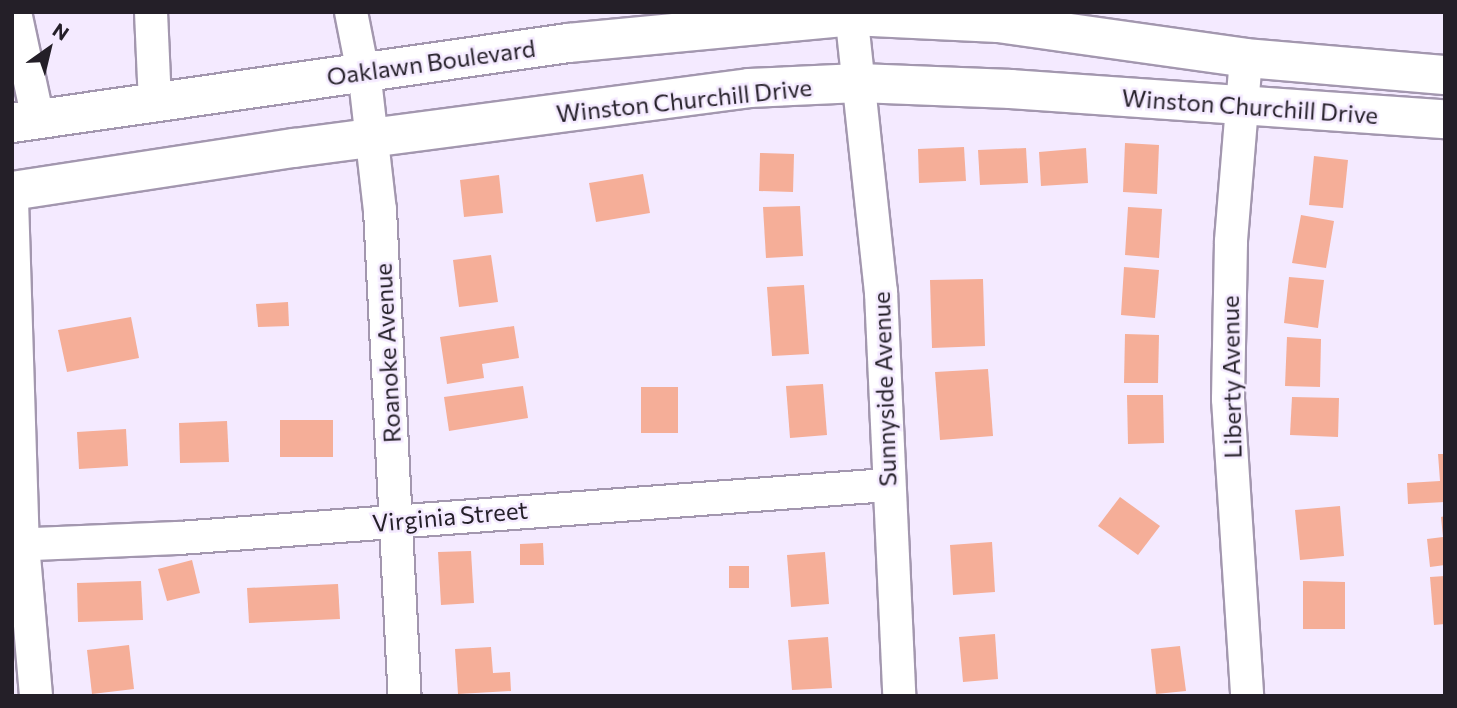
<!DOCTYPE html>
<style>
body{margin:0}
#map{position:relative;width:1457px;height:708px;overflow:hidden;background:#f4eaff;font-family:Commissioner,sans-serif}
div>[style]{position:absolute}
.building>*{inset:0;background:#f5ae98}
.roads{filter:drop-shadow(2px 0 #a397af) drop-shadow(-2px 0 #a397af) drop-shadow(0 2px #a397af) drop-shadow(0 -2px #a397af)}
.minor>*{height:32px;margin:-16px;padding:0 16px;transform-origin:16px;border-radius:16px;background:#fff}
.highway>*{height:38px;margin:-19px;padding:0 19px;transform-origin:19px;border-radius:19px;background:#fff}
span{translate:-50% -50%;white-space:nowrap;text-align:center;line-height:1.15;-webkit-text-stroke:5px #f4eaff;paint-order:stroke}
.street-label{font-size:24px;color:#241f28}
.frame{position:absolute;inset:0;border:14px solid #241f28;pointer-events:none}
.north{position:absolute;left:14px;top:14px;width:70px;height:70px;-webkit-text-stroke:5px #f4eaff;paint-order:stroke;rotate:34deg;font-size:19px;font-weight:700;line-height:28px;text-align:center;color:#241f28}
.north::after{content:'';display:block;margin:auto;width:24px;height:32px;background:#241f28;clip-path:polygon(50% 0,100% 100%,50% 72%,0 100%)}
</style>
<div id="map">
<div class="building">
<div style="clip-path:polygon(1125px 143px,1159px 145px,1157px 194px,1123px 192px)"></div>
<div style="clip-path:polygon(964px 147px,966px 181px,919px 183px,918px 149px)"></div>
<div style="clip-path:polygon(1026px 148px,1028px 183px,980px 185px,978px 150px)"></div>
<div style="clip-path:polygon(1086px 148px,1088px 183px,1041px 186px,1039px 152px)"></div>
<div style="clip-path:polygon(760px 153px,794px 154px,793px 192px,759px 191px)"></div>
<div style="clip-path:polygon(1314px 156px,1348px 160px,1343px 208px,1309px 205px)"></div>
<div style="clip-path:polygon(643px 174px,650px 213px,596px 222px,589px 183px)"></div>
<div style="clip-path:polygon(499px 175px,503px 213px,464px 217px,460px 180px)"></div>
<div style="clip-path:polygon(800px 206px,803px 256px,766px 258px,763px 207px)"></div>
<div style="clip-path:polygon(1128px 207px,1162px 209px,1159px 258px,1125px 255px)"></div>
<div style="clip-path:polygon(1301px 215px,1334px 221px,1326px 268px,1292px 263px)"></div>
<div style="clip-path:polygon(491px 255px,498px 302px,459px 307px,453px 260px)"></div>
<div style="clip-path:polygon(1124px 267px,1159px 270px,1155px 318px,1121px 315px)"></div>
<div style="clip-path:polygon(1289px 277px,1324px 280px,1318px 328px,1284px 323px)"></div>
<div style="clip-path:polygon(983px 279px,985px 346px,932px 348px,930px 280px)"></div>
<div style="clip-path:polygon(804px 285px,809px 354px,772px 356px,767px 287px)"></div>
<div style="clip-path:polygon(288px 302px,289px 326px,258px 327px,256px 304px)"></div>
<div style="clip-path:polygon(131px 317px,139px 358px,67px 372px,58px 330px)"></div>
<div style="clip-path:polygon(514px 326px,519px 358px,482px 364px,484px 378px,447px 384px,440px 337px)"></div>
<div style="clip-path:polygon(1125px 334px,1159px 335px,1158px 383px,1124px 383px)"></div>
<div style="clip-path:polygon(1287px 337px,1321px 339px,1320px 387px,1285px 386px)"></div>
<div style="clip-path:polygon(988px 369px,993px 436px,940px 440px,935px 372px)"></div>
<div style="clip-path:polygon(823px 384px,827px 435px,790px 438px,786px 386px)"></div>
<div style="clip-path:polygon(523px 386px,528px 418px,449px 431px,444px 397px)"></div>
<div style="clip-path:polygon(641px 387px,678px 387px,678px 433px,641px 433px)"></div>
<div style="clip-path:polygon(1127px 395px,1163px 395px,1164px 443px,1128px 444px)"></div>
<div style="clip-path:polygon(1292px 397px,1339px 398px,1338px 437px,1290px 435px)"></div>
<div style="clip-path:polygon(280px 420px,333px 420px,333px 457px,280px 457px)"></div>
<div style="clip-path:polygon(227px 421px,229px 462px,180px 463px,179px 423px)"></div>
<div style="clip-path:polygon(126px 429px,128px 466px,79px 469px,77px 432px)"></div>
<div style="clip-path:polygon(1438px 454px,1445px 454px,1445px 502px,1408px 504px,1407px 483px,1440px 481px)"></div>
<div style="clip-path:polygon(1120px 497px,1160px 526px,1138px 555px,1098px 526px)"></div>
<div style="clip-path:polygon(1340px 506px,1344px 556px,1300px 560px,1295px 510px)"></div>
<div style="clip-path:polygon(1445px 516px,1445px 565px,1430px 567px,1427px 539px,1443px 537px,1441px 517px)"></div>
<div style="clip-path:polygon(992px 542px,995px 592px,953px 595px,950px 545px)"></div>
<div style="clip-path:polygon(543px 543px,544px 565px,520px 565px,520px 544px)"></div>
<div style="clip-path:polygon(471px 551px,474px 603px,441px 605px,438px 552px)"></div>
<div style="clip-path:polygon(825px 552px,829px 604px,791px 607px,787px 555px)"></div>
<div style="clip-path:polygon(192px 560px,200px 593px,167px 601px,158px 569px)"></div>
<div style="clip-path:polygon(729px 566px,749px 566px,749px 588px,729px 588px)"></div>
<div style="clip-path:polygon(1445px 576px,1445px 624px,1434px 625px,1430px 577px)"></div>
<div style="clip-path:polygon(141px 581px,143px 620px,78px 622px,77px 583px)"></div>
<div style="clip-path:polygon(1303px 581px,1345px 582px,1345px 629px,1303px 629px)"></div>
<div style="clip-path:polygon(338px 584px,340px 619px,249px 623px,247px 588px)"></div>
<div style="clip-path:polygon(995px 634px,998px 679px,963px 682px,959px 637px)"></div>
<div style="clip-path:polygon(828px 637px,832px 688px,792px 690px,788px 640px)"></div>
<div style="clip-path:polygon(129px 645px,134px 689px,92px 694px,87px 650px)"></div>
<div style="clip-path:polygon(1180px 646px,1186px 691px,1156px 694px,1151px 649px)"></div>
<div style="clip-path:polygon(491px 647px,493px 673px,510px 672px,511px 691px,458px 694px,455px 649px)"></div>
</div>
<div class="roads">
<div class="minor">
<div style="left:15px;top:12px;width:109px;rotate:77.9deg"></div>
<div style="left:151px;top:12px;width:90px;rotate:87.5deg"></div>
<div style="left:351px;top:12px;width:77px;rotate:78.8deg"></div>
<div style="left:366px;top:88px;width:123px;rotate:83.5deg"></div>
<div style="left:380px;top:210px;width:487px;rotate:87.1deg"></div>
<div style="left:851px;top:12px;width:282px;rotate:83.9deg"></div>
<div style="left:881px;top:292px;width:404px;rotate:87.4deg"></div>
<div style="left:1246px;top:58px;width:185px;rotate:94.7deg"></div>
<div style="left:1231px;top:242px;width:157px;rotate:91.1deg"></div>
<div style="left:1228px;top:399px;width:298px;rotate:86.3deg"></div>
<div style="left:12px;top:200px;width:344px;rotate:88.2deg"></div>
<div style="left:23px;top:544px;width:153px;rotate:85.1deg"></div>
<div style="left:12px;top:545px;width:167px;rotate:-2.4deg"></div>
<div style="left:179px;top:538px;width:710px;rotate:-4.28deg"></div>
</div>
<div class="highway">
<div style="left:12px;top:123px;width:562px;rotate:-8.19deg"></div>
<div style="left:568px;top:43px;width:284px;rotate:-5.4deg"></div>
<div style="left:851px;top:16px;width:147px;rotate:2.7deg"></div>
<div style="left:998px;top:23px;width:250px;rotate:8deg"></div>
<div style="left:1246px;top:58px;width:200px;rotate:4.9deg"></div>
<div style="left:12px;top:191px;width:285px;rotate:-8.7deg"></div>
<div style="left:294px;top:148px;width:459px;rotate:-7.5deg"></div>
<div style="left:749px;top:88px;width:110px;rotate:-2.6deg"></div>
<div style="left:859px;top:83px;width:152px;rotate:2.3deg"></div>
<div style="left:1011px;top:89px;width:435px;rotate:4deg"></div>
</div>
</div>
<div class="street-label">
<span style="left:431px;top:62px;rotate:-8deg">Oaklawn Boulevard</span>
<span style="left:684px;top:100px;rotate:-6deg">Winston Churchill Drive</span>
<span style="left:1250px;top:106px;rotate:4deg">Winston Churchill Drive</span>
<span style="left:387px;top:353px;rotate:-93deg">Roanoke Avenue</span>
<span style="left:1231px;top:377px;rotate:-91deg">Liberty Avenue</span>
<span style="left:884px;top:389px;rotate:-92deg">Sunnyside Avenue</span>
<span style="left:450px;top:516px;rotate:-5deg">Virginia Street</span>
</div>
<div class="frame"></div>
<div class="north">N</div>
</div>
